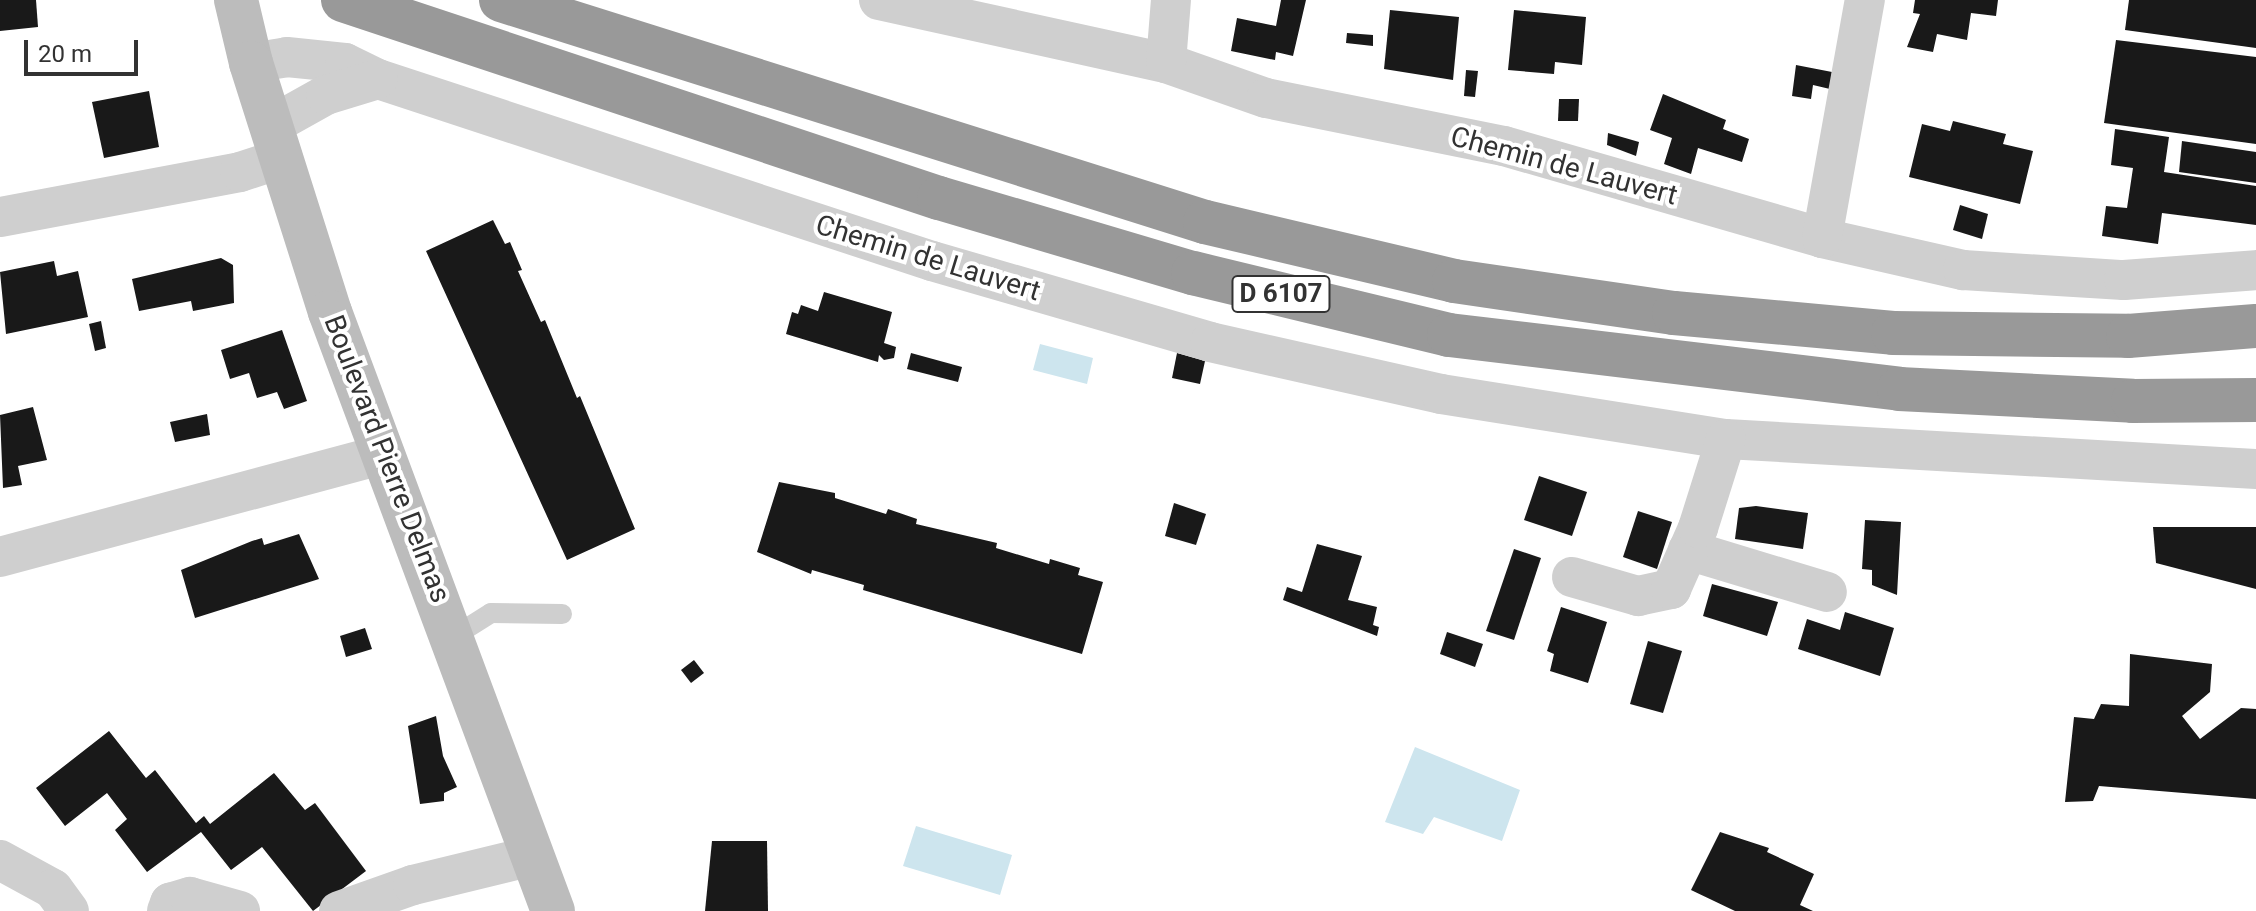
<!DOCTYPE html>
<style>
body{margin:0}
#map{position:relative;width:2256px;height:911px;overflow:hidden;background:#fff;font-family:Roboto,sans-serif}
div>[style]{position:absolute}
.water>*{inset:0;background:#cde5ee}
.building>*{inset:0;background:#191919}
.lane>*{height:20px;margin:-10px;padding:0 10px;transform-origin:10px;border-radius:10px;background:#cfcfcf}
.street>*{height:40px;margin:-20px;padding:0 20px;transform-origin:20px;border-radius:20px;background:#cfcfcf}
.secondary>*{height:44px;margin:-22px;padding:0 22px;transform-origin:22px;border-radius:22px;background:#bcbcbc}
.highway>*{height:44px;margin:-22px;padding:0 22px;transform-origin:22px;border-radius:22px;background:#999}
span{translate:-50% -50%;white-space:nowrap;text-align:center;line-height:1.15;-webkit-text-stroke:8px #fff;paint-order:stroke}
.shield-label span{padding:2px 6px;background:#fff;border:2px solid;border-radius:6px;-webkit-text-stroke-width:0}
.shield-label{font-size:26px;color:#323232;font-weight:700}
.street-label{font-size:28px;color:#323232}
.scale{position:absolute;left:24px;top:40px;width:114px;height:36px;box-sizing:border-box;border:4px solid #323232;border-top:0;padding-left:10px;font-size:24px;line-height:28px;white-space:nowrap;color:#323232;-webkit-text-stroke:6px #fff;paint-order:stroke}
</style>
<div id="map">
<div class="water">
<div style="clip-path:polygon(1040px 344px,1093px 358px,1087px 384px,1033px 370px)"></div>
<div style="clip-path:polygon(1415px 747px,1520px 790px,1502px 841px,1434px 817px,1423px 834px,1385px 822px)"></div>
<div style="clip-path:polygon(916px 826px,1012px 855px,1000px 895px,903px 866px)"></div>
</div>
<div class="building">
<div style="clip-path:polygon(0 0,36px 0,38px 27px,0 31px)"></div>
<div style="clip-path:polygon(1281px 0,1306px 0,1293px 56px,1276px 52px,1275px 60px,1231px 51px,1237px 18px,1276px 26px)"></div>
<div style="clip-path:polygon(1915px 0,1998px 0,1996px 16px,1971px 13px,1967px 40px,1937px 34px,1933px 52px,1907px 47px,1920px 14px,1913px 13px)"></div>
<div style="clip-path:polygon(2129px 0,2256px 0,2256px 48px,2125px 30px)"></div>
<div style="clip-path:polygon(1390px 10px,1459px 17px,1453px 80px,1384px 69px)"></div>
<div style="clip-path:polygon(1514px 10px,1586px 17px,1582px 65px,1555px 62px,1554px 74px,1508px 70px)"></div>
<div style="clip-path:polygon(1347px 33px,1373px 35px,1373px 46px,1346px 43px)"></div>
<div style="clip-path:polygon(2116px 40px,2256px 57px,2256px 144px,2104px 123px)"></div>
<div style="clip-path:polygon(1796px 65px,1832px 72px,1830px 89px,1813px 85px,1811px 99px,1792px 96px)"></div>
<div style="clip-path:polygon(1466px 70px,1478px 71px,1475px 97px,1464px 96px)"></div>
<div style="clip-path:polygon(149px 91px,159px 147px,104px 158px,92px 102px)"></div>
<div style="clip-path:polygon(1663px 94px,1726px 120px,1723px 129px,1749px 139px,1742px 162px,1698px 148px,1691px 174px,1664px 164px,1672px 138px,1650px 130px)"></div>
<div style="clip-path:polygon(1559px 99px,1579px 99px,1578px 121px,1558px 121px)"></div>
<div style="clip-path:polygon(1953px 121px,2006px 134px,2003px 144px,2033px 151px,2020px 204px,1909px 177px,1922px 124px,1950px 131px)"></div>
<div style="clip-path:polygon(2115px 129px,2169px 137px,2164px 172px,2256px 186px,2256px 225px,2162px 213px,2158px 244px,2102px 236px,2106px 206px,2127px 208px,2133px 168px,2111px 165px)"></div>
<div style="clip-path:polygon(1608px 133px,1639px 142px,1636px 156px,1607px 145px)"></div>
<div style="clip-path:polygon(2182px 141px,2256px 152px,2256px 183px,2179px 172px)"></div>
<div style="clip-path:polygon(1960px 205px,1988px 214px,1982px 239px,1953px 230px)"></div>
<div style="clip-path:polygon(493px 220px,505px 244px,510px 242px,522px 270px,518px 271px,541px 322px,545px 320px,577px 398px,580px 396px,635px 529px,567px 560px,426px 251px)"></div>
<div style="clip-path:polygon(221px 258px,233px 265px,234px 303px,193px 311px,191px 301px,139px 311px,132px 279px)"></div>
<div style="clip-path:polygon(54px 261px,57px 276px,78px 271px,88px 317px,6px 334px,0 272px)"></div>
<div style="clip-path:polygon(824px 292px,892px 312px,884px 343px,896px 347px,894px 358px,884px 360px,879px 355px,878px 362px,786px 334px,792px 312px,798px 314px,801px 305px,818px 311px)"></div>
<div style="clip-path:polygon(101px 321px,106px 348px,95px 351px,89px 324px)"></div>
<div style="clip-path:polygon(282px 330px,307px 401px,284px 409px,277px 392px,257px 398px,249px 373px,230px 379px,221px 350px)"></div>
<div style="clip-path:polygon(911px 353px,962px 367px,958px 382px,907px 369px)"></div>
<div style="clip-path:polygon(1177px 353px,1205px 361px,1200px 384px,1172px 378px)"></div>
<div style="clip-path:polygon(33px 407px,47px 460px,18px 466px,22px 485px,3px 488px,0 415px)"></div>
<div style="clip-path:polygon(207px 414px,210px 435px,175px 442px,170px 422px)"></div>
<div style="clip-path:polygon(1539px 476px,1587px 492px,1572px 536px,1524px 520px)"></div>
<div style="clip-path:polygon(779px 482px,835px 493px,835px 498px,886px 514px,888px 509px,917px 519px,916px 524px,997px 543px,996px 548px,1049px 564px,1050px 559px,1080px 568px,1078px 575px,1103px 582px,1082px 654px,863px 590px,864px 585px,812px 570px,811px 574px,757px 552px)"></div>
<div style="clip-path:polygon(1174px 503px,1206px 514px,1196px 545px,1165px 536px)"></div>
<div style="clip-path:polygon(1756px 506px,1808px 513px,1803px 549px,1735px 539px,1739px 508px)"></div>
<div style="clip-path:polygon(1638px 511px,1672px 522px,1657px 569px,1623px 557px)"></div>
<div style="clip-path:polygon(1865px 520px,1901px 522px,1897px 595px,1872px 585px,1872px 570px,1862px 569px)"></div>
<div style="clip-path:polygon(2153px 527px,2256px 527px,2256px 589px,2156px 563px)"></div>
<div style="clip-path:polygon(299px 534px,319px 579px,195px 618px,181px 570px,252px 541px,262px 538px,264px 545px)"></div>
<div style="clip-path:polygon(1317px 544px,1362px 556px,1348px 600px,1377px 607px,1373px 625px,1379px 627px,1377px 636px,1283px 600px,1287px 587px,1302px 592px)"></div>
<div style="clip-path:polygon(1514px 549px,1541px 558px,1514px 640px,1486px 631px)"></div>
<div style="clip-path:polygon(1712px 584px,1778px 602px,1767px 636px,1703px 616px)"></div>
<div style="clip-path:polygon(1561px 607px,1607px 622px,1588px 683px,1550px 671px,1554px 654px,1547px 651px)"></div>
<div style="clip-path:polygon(1845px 612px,1894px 628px,1880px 676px,1798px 649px,1807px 619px,1840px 630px)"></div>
<div style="clip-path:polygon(365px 628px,372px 649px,346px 657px,340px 636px)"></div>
<div style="clip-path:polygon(1447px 632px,1483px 644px,1475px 667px,1440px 654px)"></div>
<div style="clip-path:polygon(1648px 641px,1682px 651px,1663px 713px,1630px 704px)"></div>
<div style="clip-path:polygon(2130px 654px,2212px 664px,2210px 692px,2182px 716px,2200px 739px,2241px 708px,2256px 709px,2256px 799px,2099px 786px,2093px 801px,2065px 802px,2074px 717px,2094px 719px,2101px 704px,2129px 706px)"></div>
<div style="clip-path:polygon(694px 660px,704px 673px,691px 683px,681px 670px)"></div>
<div style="clip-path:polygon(436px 716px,443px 756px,457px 787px,444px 793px,444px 801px,420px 804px,408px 726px)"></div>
<div style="clip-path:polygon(109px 731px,146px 778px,155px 770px,196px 823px,204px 816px,210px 824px,274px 773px,305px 810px,315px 803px,366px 871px,313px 911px,262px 847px,231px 870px,201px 832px,147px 872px,115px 830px,127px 819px,107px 793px,65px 826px,36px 788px)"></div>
<div style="clip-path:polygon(1720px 832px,1769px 848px,1767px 852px,1814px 874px,1800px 905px,1813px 911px,1735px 911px,1691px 890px)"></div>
<div style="clip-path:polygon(712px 841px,767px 841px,768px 911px,705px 911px)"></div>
</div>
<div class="lane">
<div style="left:453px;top:637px;width:45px;rotate:-32.3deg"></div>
<div style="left:491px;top:613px;width:71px;rotate:0.8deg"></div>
</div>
<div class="street">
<div style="left:879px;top:0;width:294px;rotate:12.4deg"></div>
<div style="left:1166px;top:63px;width:106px;rotate:19.3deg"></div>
<div style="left:1266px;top:98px;width:243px;rotate:11.4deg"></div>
<div style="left:1504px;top:146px;width:331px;rotate:16.1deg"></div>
<div style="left:1822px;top:238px;width:145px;rotate:12.8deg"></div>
<div style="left:1963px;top:270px;width:161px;rotate:3.6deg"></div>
<div style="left:2124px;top:280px;width:132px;rotate:-4.3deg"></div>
<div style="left:251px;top:63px;width:36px;rotate:-9deg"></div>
<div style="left:287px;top:57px;width:58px;rotate:5.9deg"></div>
<div style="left:345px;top:63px;width:37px;rotate:26deg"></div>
<div style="left:378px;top:79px;width:583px;rotate:18.19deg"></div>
<div style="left:932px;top:261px;width:290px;rotate:16.2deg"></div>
<div style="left:1210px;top:342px;width:237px;rotate:12.7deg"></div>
<div style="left:1441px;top:394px;width:289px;rotate:9deg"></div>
<div style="left:1726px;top:439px;width:531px;rotate:3.24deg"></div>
<div style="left:1166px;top:63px;width:63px;rotate:-85.5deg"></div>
<div style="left:272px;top:125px;width:62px;rotate:-29.1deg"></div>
<div style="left:326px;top:95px;width:54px;rotate:-17.1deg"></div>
<div style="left:0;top:217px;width:244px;rotate:-10.6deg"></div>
<div style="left:240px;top:172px;width:45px;rotate:-18deg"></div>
<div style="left:1822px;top:238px;width:242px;rotate:-79.8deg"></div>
<div style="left:1688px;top:550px;width:145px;rotate:16.8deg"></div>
<div style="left:0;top:557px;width:398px;rotate:-15deg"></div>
<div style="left:1572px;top:577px;width:69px;rotate:16.1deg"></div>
<div style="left:1638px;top:596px;width:34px;rotate:-12deg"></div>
<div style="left:1671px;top:589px;width:67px;rotate:-66.1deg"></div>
<div style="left:1698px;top:528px;width:93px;rotate:-72.5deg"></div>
<div style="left:0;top:860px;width:60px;rotate:28.7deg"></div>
<div style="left:53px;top:889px;width:27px;rotate:54deg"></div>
<div style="left:167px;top:911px;width:9px;rotate:-69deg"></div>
<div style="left:170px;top:903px;width:21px;rotate:-17deg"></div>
<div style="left:190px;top:897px;width:52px;rotate:15.6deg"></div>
<div style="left:339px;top:911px;width:78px;rotate:-19.4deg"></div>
<div style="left:413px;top:885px;width:122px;rotate:-13.7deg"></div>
</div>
<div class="secondary">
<div style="left:236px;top:0;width:65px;rotate:76.6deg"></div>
<div style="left:251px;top:63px;width:261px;rotate:72.4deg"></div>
<div style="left:330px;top:312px;width:639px;rotate:69.58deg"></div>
</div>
<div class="highway">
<div style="left:343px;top:0;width:628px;rotate:18.38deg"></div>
<div style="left:939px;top:198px;width:265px;rotate:16.5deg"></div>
<div style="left:1193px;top:273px;width:263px;rotate:13.6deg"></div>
<div style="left:1449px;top:335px;width:453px;rotate:6.8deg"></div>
<div style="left:1899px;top:389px;width:234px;rotate:2.9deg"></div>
<div style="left:2133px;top:401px;width:123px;rotate:-0.5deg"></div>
<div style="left:501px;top:0;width:738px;rotate:17.5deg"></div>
<div style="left:1205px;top:222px;width:256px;rotate:13.3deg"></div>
<div style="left:1454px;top:281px;width:222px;rotate:8.3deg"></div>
<div style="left:1674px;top:313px;width:220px;rotate:5.2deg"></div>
<div style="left:1893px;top:333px;width:235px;rotate:0.7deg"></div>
<div style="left:2128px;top:336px;width:128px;rotate:-4.5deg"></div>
</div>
<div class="shield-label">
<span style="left:1281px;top:294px">D 6107</span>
</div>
<div class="street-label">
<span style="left:1564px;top:166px;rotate:15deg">Chemin de Lauvert</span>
<span style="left:928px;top:258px;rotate:17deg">Chemin de Lauvert</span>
<span style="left:387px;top:459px;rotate:69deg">Boulevard Pierre Delmas</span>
</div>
<div class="scale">20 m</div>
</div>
